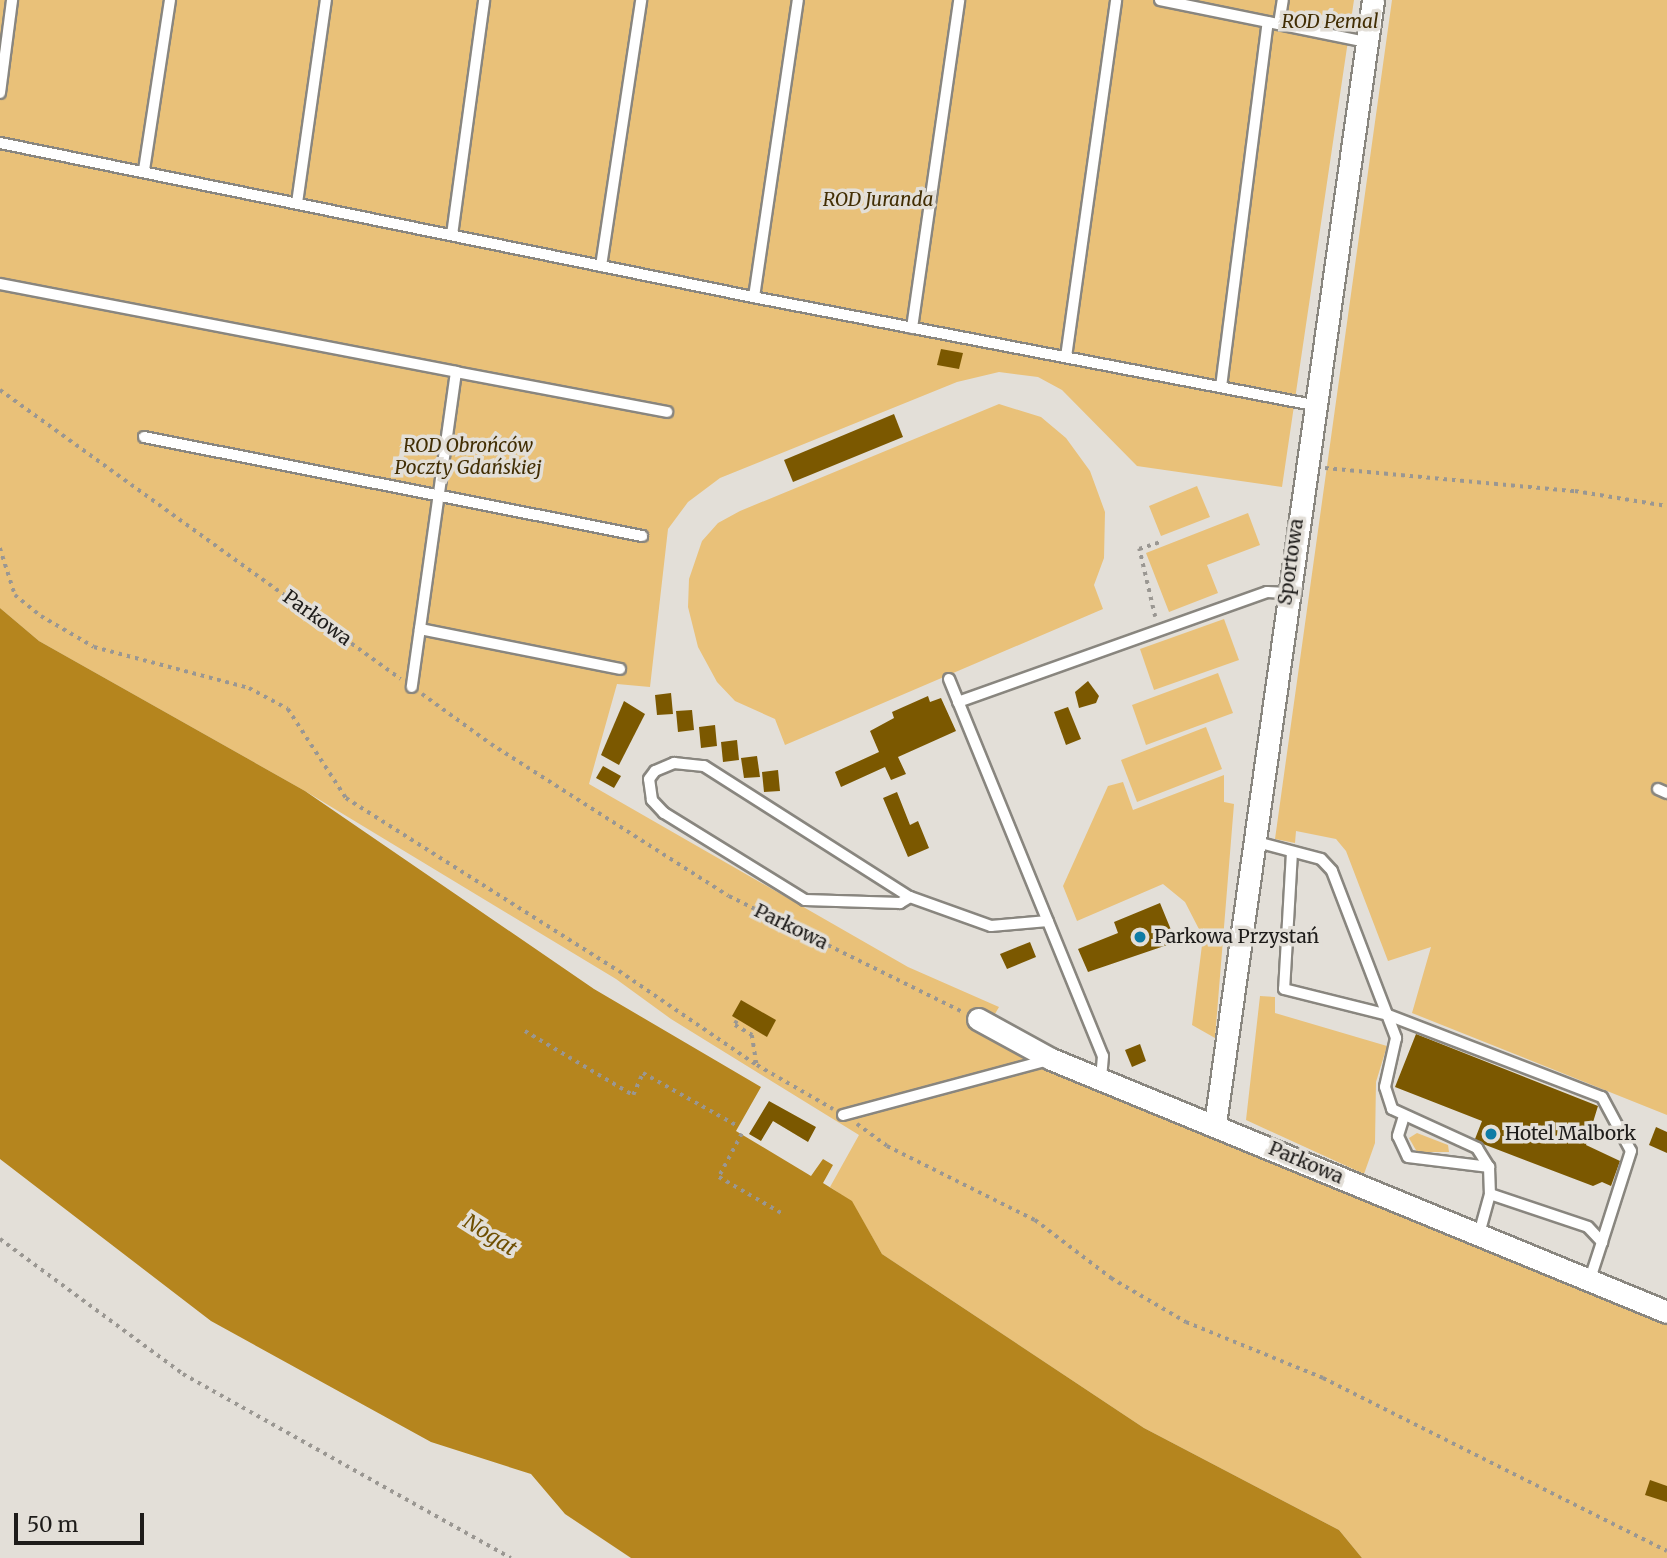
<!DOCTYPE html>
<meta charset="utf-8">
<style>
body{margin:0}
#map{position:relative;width:1667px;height:1558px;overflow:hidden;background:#e3dfd8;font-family:Merriweather,serif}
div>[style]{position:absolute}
.green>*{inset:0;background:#e9c179}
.water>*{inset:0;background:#b5851e}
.building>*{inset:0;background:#7b5800}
.path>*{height:3.5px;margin-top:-1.75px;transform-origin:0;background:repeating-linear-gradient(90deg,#9a9792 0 3.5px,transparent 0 8.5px)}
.roads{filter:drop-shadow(2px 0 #89867f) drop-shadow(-2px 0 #89867f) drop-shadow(0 2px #89867f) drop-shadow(0 -2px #89867f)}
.service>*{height:10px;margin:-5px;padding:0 5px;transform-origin:5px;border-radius:5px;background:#fff}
.minor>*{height:21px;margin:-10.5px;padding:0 10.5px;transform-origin:10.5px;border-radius:10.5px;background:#fff}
.dots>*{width:19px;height:19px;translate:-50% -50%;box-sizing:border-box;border:4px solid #e3dfd8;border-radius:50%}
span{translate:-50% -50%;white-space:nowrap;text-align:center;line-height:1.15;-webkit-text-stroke:7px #e3dfd8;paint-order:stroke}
.park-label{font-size:19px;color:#422e04;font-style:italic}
.street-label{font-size:19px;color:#1e1c1a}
.poi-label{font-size:19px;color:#1e1c1a}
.left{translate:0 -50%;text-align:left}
.water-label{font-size:21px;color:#6e4e00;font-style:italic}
.scale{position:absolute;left:14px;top:1513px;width:130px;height:32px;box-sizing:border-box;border:4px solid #1e1c1a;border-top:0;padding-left:9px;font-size:21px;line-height:24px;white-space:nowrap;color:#1e1c1a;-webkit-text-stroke:5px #e3dfd8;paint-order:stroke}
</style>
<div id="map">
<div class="green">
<div style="clip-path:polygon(0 0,1354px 0,1282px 487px,1137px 466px,1062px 390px,1038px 377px,999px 372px,957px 382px,720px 478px,688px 502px,668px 529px,650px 687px,617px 684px,589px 784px,908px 967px,999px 1007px,982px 1036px,1054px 1071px,1667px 1309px,1667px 1558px,1362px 1558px,1339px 1530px,1144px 1428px,882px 1254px,852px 1202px,830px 1187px,859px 1135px,671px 1019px,616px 979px,305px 791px,39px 641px,0 608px)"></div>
<div style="clip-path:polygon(1392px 0,1667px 0,1667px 1115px,1412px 1013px,1431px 947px,1388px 961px,1346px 851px,1336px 839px,1296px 831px,1295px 843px,1275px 839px)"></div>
<div style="clip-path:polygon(999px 404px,1041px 417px,1066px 438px,1090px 471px,1105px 512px,1104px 558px,1094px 585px,1103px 609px,785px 745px,775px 719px,735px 701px,717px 682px,698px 647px,688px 607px,689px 579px,702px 541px,718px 523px,740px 511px)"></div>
<div style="clip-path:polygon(1197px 486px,1210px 517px,1161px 536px,1149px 506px)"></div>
<div style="clip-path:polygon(1248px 513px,1260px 545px,1207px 565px,1218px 593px,1169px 612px,1146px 553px)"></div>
<div style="clip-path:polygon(1224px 619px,1239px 660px,1154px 690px,1140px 649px)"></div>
<div style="clip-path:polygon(1218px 673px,1233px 713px,1146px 745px,1132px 705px)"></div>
<div style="clip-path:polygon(1206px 727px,1222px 769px,1137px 802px,1121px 760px)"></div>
<div style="clip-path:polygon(1224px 775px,1224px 802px,1234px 804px,1215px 1038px,1192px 1025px,1203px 937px,1185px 902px,1163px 884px,1077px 921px,1063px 886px,1108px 786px,1123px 782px,1133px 810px)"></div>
<div style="clip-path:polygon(1260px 996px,1275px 997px,1275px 1013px,1387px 1046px,1376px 1082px,1375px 1143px,1364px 1174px,1246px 1120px)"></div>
<div style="clip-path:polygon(1417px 1133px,1448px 1145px,1449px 1152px,1417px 1152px,1409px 1138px)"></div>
</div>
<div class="water">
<div style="clip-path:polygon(0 608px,39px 641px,305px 791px,594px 989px,761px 1087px,736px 1131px,811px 1176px,823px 1159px,833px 1165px,823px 1183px,852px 1201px,882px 1254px,1144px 1428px,1339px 1530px,1362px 1558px,631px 1558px,565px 1514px,531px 1474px,431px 1442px,211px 1321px,0 1159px)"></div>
</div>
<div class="building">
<div style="clip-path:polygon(941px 349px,963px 353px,959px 369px,937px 365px)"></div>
<div style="clip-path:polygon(894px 414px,903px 437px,793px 482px,784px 460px)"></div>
<div style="clip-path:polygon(1088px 681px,1099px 696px,1096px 703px,1079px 708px,1075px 692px)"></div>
<div style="clip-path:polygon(671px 693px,673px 714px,657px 715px,655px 695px)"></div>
<div style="clip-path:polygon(928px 696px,930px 702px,941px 698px,956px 731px,898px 757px,906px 774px,891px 780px,885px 767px,841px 787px,835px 772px,879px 752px,870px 731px,894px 718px,892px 712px)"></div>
<div style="clip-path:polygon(624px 701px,645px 714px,619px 765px,601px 755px)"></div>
<div style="clip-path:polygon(1068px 707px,1081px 739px,1066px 745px,1054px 712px)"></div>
<div style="clip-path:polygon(692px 710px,694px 730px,678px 732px,676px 711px)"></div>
<div style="clip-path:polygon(715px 725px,717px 746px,701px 748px,699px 727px)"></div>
<div style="clip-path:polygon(737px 740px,739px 760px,723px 762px,721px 742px)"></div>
<div style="clip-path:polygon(757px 756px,760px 777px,744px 778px,741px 758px)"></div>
<div style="clip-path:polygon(603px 766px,621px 776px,614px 788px,596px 778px)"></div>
<div style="clip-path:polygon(778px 770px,780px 791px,764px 792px,762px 772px)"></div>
<div style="clip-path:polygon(897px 792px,910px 825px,918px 821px,929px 848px,908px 857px,883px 798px)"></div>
<div style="clip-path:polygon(1160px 903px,1176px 942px,1088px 972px,1078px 949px,1118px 933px,1114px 922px)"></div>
<div style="clip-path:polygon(1030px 942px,1036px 957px,1007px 969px,1000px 954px)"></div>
<div style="clip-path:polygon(741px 1000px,776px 1020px,767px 1037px,732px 1016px)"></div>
<div style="clip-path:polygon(1416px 1034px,1598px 1106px,1586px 1145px,1620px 1161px,1611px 1186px,1602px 1182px,1593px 1186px,1483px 1144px,1475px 1139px,1482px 1121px,1395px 1087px)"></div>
<div style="clip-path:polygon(1140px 1044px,1146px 1061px,1132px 1067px,1125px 1050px)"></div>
<div style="clip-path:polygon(769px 1101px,816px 1127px,808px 1142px,773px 1121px,761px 1141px,749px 1134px)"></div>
<div style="clip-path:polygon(1656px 1127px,1667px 1132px,1667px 1153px,1649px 1145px)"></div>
<div style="clip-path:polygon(1650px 1480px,1667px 1486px,1667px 1502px,1645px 1495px)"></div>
</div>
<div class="path">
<div style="left:0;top:390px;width:494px;rotate:35.8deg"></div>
<div style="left:1325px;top:468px;width:251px;rotate:5.3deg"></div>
<div style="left:1575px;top:491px;width:93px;rotate:9.3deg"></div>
<div style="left:0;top:548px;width:49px;rotate:72.3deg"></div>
<div style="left:15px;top:595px;width:33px;rotate:39deg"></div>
<div style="left:41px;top:616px;width:61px;rotate:30.3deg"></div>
<div style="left:94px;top:647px;width:160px;rotate:14.8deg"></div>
<div style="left:249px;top:688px;width:44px;rotate:28.3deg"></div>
<div style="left:288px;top:709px;width:106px;rotate:56.9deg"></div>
<div style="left:346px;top:798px;width:323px;rotate:32.4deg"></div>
<div style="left:619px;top:971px;width:167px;rotate:34.3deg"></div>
<div style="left:757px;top:1065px;width:88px;rotate:30.1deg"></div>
<div style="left:1155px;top:617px;width:70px;rotate:-103.2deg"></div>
<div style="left:1139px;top:549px;width:22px;rotate:-18deg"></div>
<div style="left:422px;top:694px;width:85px;rotate:35.9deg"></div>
<div style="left:491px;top:744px;width:282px;rotate:32.6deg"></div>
<div style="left:729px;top:896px;width:261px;rotate:26.4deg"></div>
<div style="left:737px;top:1021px;width:4px;rotate:117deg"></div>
<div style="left:735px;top:1025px;width:20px;rotate:30deg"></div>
<div style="left:752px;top:1035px;width:30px;rotate:81deg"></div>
<div style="left:525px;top:1031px;width:126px;rotate:30.7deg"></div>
<div style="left:633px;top:1095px;width:24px;rotate:-66deg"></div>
<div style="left:643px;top:1073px;width:109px;rotate:29.2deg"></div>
<div style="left:857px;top:1124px;width:37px;rotate:36deg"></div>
<div style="left:887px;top:1146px;width:165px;rotate:26.6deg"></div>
<div style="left:1035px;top:1220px;width:96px;rotate:37.3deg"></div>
<div style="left:1111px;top:1278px;width:87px;rotate:30.4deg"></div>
<div style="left:1186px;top:1322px;width:148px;rotate:22.2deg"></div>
<div style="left:1323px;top:1378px;width:385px;rotate:26.7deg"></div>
<div style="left:742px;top:1134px;width:49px;rotate:118.1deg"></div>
<div style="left:719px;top:1177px;width:74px;rotate:30deg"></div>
<div style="left:0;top:1239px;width:227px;rotate:36.4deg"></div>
<div style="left:183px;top:1374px;width:376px;rotate:29.3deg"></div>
</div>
<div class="roads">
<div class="service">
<div style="left:1160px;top:0;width:211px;rotate:11.5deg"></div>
<div style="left:1279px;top:24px;width:24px;rotate:-81deg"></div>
<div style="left:0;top:93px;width:94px;rotate:-82.6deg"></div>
<div style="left:0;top:143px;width:774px;rotate:11.56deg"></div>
<div style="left:758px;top:298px;width:565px;rotate:10.91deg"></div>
<div style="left:144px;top:170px;width:172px;rotate:-81.3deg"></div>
<div style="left:297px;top:203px;width:205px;rotate:-81.9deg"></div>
<div style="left:452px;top:235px;width:237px;rotate:-82.2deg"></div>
<div style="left:601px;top:266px;width:269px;rotate:-81.4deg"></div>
<div style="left:0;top:284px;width:464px;rotate:10.9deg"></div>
<div style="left:456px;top:372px;width:318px;rotate:98deg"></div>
<div style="left:754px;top:297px;width:300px;rotate:-81.6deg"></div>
<div style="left:912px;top:328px;width:331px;rotate:-81.8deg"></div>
<div style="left:1066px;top:357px;width:360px;rotate:-82deg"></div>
<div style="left:456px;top:372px;width:215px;rotate:10.7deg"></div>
<div style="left:1221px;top:387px;width:368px;rotate:-82.7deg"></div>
<div style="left:144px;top:437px;width:508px;rotate:11.24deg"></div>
<div style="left:420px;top:629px;width:204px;rotate:11.3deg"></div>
<div style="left:949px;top:679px;width:407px;rotate:67.8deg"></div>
<div style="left:1103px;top:1056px;width:22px;rotate:95deg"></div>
<div style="left:958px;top:702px;width:328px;rotate:-19.6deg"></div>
<div style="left:1267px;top:592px;width:20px;rotate:3deg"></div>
<div style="left:1658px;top:789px;width:10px;rotate:24deg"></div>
<div style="left:1253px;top:841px;width:70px;rotate:14.8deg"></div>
<div style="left:1321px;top:859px;width:16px;rotate:47deg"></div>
<div style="left:1332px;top:871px;width:179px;rotate:69deg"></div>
<div style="left:1396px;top:1038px;width:50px;rotate:102.7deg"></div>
<div style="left:1385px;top:1087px;width:23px;rotate:72deg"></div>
<div style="left:1392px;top:1109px;width:94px;rotate:24.6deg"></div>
<div style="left:1477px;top:1148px;width:22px;rotate:58deg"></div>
<div style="left:1489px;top:1167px;width:27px;rotate:88deg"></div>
<div style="left:1292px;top:852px;width:137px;rotate:93.3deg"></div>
<div style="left:1284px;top:989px;width:107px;rotate:14deg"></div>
<div style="left:1388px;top:1015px;width:229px;rotate:21deg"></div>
<div style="left:1602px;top:1097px;width:61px;rotate:61.8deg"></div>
<div style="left:1631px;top:1151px;width:96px;rotate:107.7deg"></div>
<div style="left:910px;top:897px;width:12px;rotate:149deg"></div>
<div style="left:900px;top:903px;width:95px;rotate:-178.2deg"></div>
<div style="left:805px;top:900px;width:166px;rotate:-148.3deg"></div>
<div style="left:664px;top:813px;width:18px;rotate:-133deg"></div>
<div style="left:652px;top:800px;width:21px;rotate:-98deg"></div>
<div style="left:649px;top:779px;width:10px;rotate:-53deg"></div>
<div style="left:655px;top:771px;width:21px;rotate:-23deg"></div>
<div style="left:674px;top:763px;width:30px;rotate:6deg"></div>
<div style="left:704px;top:766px;width:244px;rotate:32.5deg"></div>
<div style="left:910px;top:897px;width:86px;rotate:19.7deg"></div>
<div style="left:991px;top:926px;width:57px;rotate:-5deg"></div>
<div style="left:843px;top:1115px;width:212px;rotate:-15deg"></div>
<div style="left:1404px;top:1116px;width:21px;rotate:107deg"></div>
<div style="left:1398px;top:1136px;width:23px;rotate:65deg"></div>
<div style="left:1408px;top:1157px;width:82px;rotate:7deg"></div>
<div style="left:1479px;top:1234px;width:41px;rotate:-74.6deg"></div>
<div style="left:1490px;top:1194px;width:103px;rotate:18.6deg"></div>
<div style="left:1588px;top:1227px;width:21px;rotate:47deg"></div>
<div style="left:1602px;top:1242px;width:40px;rotate:108deg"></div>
</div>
<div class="minor">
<div style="left:978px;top:1019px;width:83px;rotate:28.7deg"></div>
<div style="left:1051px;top:1059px;width:666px;rotate:22.33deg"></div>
<div style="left:1215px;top:1124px;width:1135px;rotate:-82deg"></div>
</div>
</div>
<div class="dots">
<div style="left:1140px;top:937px;background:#0e7ca5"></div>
<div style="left:1491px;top:1134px;background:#0e7ca5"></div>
</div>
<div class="park-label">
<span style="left:1330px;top:22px">ROD Pemal</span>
<span style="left:878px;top:200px">ROD Juranda</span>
<span style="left:468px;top:457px">ROD Obrońców<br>Poczty Gdańskiej</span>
</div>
<div class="street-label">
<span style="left:1291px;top:562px;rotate:-82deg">Sportowa</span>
<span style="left:317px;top:618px;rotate:36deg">Parkowa</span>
<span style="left:791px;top:927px;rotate:26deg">Parkowa</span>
<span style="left:1306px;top:1163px;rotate:23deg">Parkowa</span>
</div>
<div class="poi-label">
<span class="left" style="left:1154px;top:937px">Parkowa Przystań</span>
<span class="left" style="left:1505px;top:1134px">Hotel Malbork</span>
</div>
<div class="water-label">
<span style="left:490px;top:1235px;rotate:32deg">Nogat</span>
</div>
<div class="scale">50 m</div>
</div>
